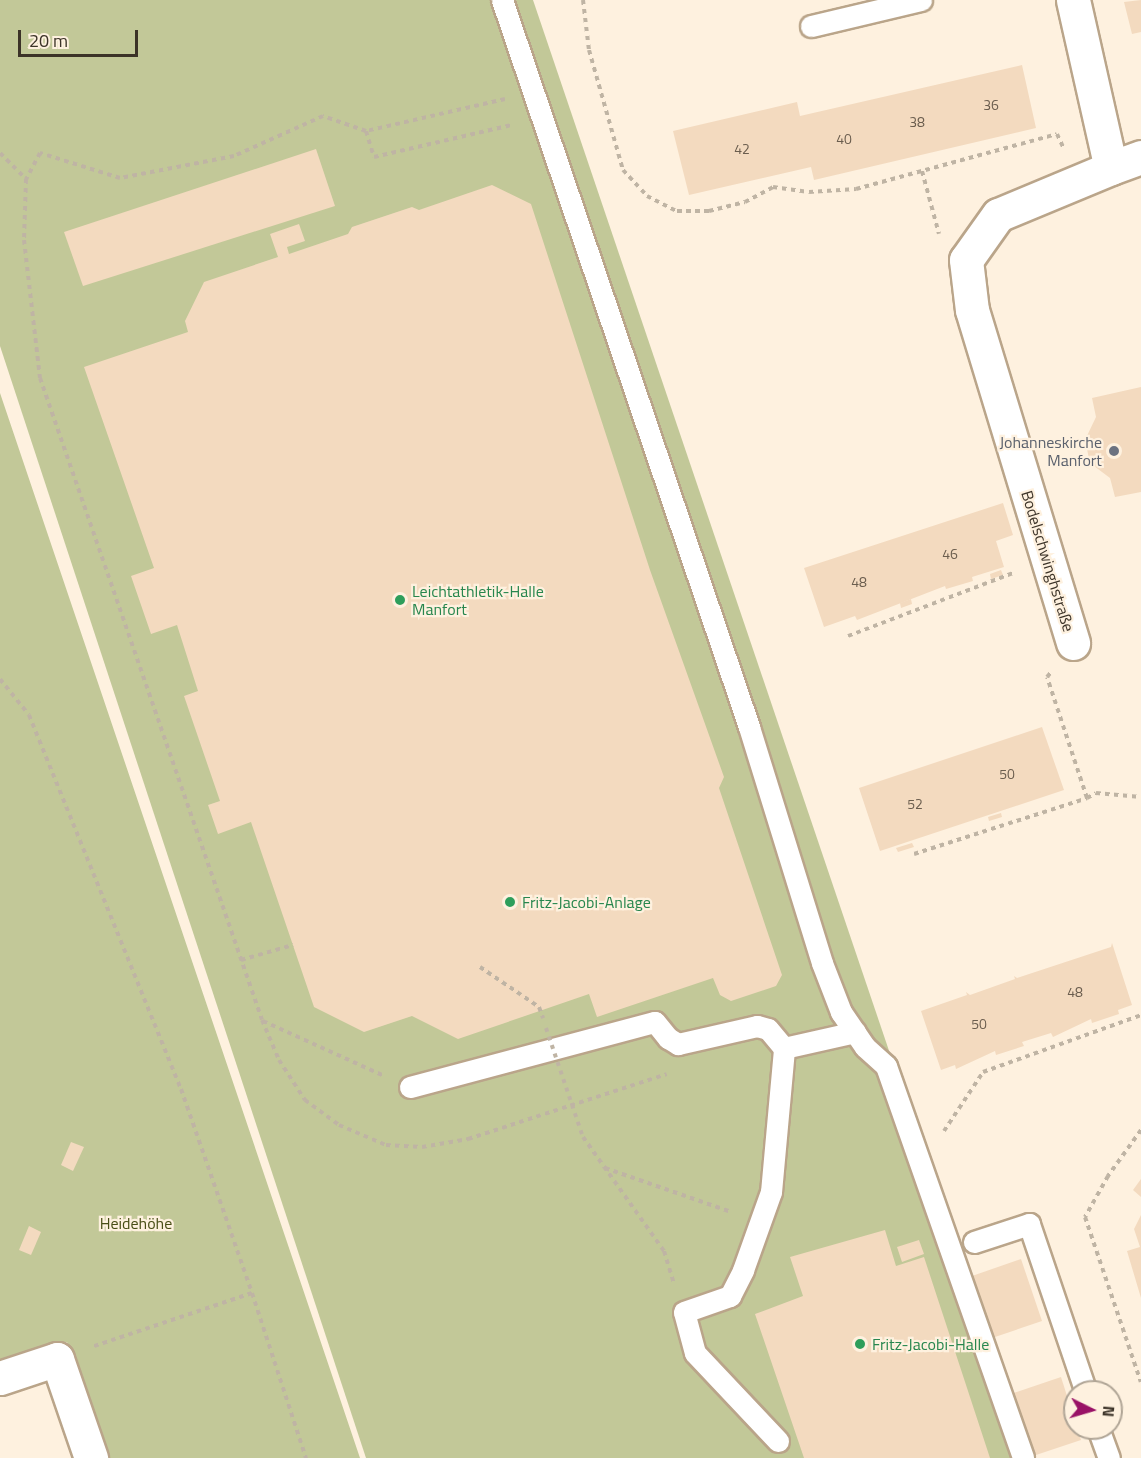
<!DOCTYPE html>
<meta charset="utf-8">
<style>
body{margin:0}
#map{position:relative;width:1141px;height:1458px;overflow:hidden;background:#fef1df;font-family:"Titillium Web",sans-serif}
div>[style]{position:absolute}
.green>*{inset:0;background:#c2c898}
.building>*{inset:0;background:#f3dabf}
.path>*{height:4px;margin-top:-2px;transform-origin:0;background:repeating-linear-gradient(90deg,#bfb4a4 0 4.5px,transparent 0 9px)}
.roads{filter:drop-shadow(2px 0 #baa58a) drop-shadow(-2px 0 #baa58a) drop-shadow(0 2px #baa58a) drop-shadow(0 -2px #baa58a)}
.lane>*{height:21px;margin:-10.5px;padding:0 10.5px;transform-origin:10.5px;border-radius:10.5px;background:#fff}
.street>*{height:33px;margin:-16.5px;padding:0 16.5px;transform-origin:16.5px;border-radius:16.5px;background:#fff}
.path-bridge>*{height:4px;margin-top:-2px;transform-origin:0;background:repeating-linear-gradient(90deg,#bfb4a4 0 4.5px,transparent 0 9px)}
.dots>*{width:16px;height:16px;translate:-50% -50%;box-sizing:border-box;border:3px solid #fef1df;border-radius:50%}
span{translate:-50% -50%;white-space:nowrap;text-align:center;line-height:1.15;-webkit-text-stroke:4.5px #fef1df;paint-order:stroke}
.number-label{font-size:14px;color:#6a5d4e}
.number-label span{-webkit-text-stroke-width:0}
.worship-label{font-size:16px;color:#5b616d}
.right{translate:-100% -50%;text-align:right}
.street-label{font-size:16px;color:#3c3328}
.leisure-label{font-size:16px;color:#27864d}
.left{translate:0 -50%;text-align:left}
.park-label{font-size:16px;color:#484d15}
.north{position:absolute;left:1063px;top:1380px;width:60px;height:60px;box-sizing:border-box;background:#fef1df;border:2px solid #b0a596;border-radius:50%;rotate:95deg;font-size:16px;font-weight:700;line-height:24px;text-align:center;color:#3c3328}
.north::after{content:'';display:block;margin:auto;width:21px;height:27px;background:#991266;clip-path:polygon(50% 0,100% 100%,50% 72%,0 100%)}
.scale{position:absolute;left:18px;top:30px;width:120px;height:27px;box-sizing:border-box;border:3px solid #3c3328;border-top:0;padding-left:8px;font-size:18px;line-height:21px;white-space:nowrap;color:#3c3328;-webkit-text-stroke:4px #fef1df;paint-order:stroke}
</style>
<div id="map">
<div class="green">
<div style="clip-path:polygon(0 0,533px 0,1027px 1458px,366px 1458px,0 346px)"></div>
<div style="clip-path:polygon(0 393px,360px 1458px,107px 1458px,67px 1342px,0 1364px)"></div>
</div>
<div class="building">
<div style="clip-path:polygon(1141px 0,1141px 32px,1132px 34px,1124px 2px)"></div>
<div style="clip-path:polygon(1022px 65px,1036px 128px,814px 180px,811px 167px,689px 195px,673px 131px,797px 102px,800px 116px)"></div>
<div style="clip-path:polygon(316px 149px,335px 206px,83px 286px,64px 232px)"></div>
<div style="clip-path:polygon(492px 185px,531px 204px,650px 570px,724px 777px,719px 788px,782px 975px,776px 986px,731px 1001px,720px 995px,713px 978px,597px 1017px,589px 994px,458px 1039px,412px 1016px,364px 1032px,314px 1007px,251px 822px,218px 834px,208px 805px,220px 801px,184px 696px,198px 691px,177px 625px,151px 634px,131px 576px,154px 568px,84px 367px,188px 332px,185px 321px,204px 282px,278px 257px,270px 234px,299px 224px,305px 241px,287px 247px,289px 254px,348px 234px,352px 227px,412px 207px,419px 210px)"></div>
<div style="clip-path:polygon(1141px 387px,1141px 492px,1115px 497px,1110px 478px,1090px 463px,1085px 440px,1096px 417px,1092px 398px)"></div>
<div style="clip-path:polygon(1003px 503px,1013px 535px,996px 541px,1004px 567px,972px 577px,973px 581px,946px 589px,945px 586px,857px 620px,855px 616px,824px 627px,804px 568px)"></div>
<div style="clip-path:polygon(1001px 570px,1003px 575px,991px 579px,990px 574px)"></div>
<div style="clip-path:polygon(911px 599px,912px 604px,901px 608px,900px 603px)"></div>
<div style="clip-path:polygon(1042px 727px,1064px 790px,880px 851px,859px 788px)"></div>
<div style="clip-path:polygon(1001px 813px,1002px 817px,989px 821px,988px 817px)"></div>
<div style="clip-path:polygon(912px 843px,914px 847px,898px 852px,896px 848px)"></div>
<div style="clip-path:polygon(1112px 943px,1132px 1005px,1118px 1010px,1119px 1014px,1092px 1023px,1091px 1019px,1053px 1037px,1051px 1033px,1022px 1042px,1024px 1046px,996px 1055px,995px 1051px,956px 1069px,955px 1065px,941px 1070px,921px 1011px,967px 995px,966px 992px,970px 995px,1015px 979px,1014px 976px,1017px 978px,1111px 947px)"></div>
<div style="clip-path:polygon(71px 1142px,84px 1147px,73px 1171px,61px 1165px)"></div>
<div style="clip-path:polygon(1141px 1179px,1141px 1197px,1133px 1190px)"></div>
<div style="clip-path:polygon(1141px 1215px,1141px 1298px,1127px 1251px,1140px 1247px,1134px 1229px)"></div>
<div style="clip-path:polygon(29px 1226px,41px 1232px,31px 1255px,19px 1250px)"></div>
<div style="clip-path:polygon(885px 1230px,896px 1266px,924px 1257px,990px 1458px,804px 1458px,755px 1314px,803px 1296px,790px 1257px)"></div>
<div style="clip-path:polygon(919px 1240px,924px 1254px,902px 1262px,897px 1247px)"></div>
<div style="clip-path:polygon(1021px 1259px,1042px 1321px,992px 1338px,972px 1276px)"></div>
<div style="clip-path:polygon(1061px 1377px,1081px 1440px,1033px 1456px,1011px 1394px)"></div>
</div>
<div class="path">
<div style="left:583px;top:0;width:50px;rotate:83.2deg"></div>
<div style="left:589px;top:50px;width:125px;rotate:74.2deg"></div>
<div style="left:623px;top:170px;width:35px;rotate:47deg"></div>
<div style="left:647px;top:196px;width:34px;rotate:27deg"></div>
<div style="left:677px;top:211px;width:32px"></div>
<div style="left:709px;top:211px;width:37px;rotate:-14deg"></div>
<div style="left:745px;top:202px;width:32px;rotate:-28deg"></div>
<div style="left:773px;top:187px;width:36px;rotate:8deg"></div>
<div style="left:809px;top:192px;width:47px;rotate:-3.7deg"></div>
<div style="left:856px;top:189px;width:208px;rotate:-15.3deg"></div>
<div style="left:1057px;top:134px;width:14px;rotate:65deg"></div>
<div style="left:505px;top:99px;width:143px;rotate:167deg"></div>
<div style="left:366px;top:131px;width:46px;rotate:-160.8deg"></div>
<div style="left:323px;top:116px;width:98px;rotate:155.8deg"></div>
<div style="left:234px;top:156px;width:116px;rotate:169.1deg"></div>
<div style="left:120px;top:178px;width:84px;rotate:-162.6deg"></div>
<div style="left:40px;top:153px;width:30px;rotate:118deg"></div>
<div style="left:26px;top:179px;width:61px;rotate:91.9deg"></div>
<div style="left:24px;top:240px;width:139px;rotate:83.4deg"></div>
<div style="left:40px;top:378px;width:679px;rotate:70.92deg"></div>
<div style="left:262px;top:1020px;width:43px;rotate:67deg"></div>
<div style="left:279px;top:1060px;width:48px;rotate:57deg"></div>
<div style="left:305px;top:1100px;width:42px;rotate:36.3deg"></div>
<div style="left:339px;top:1125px;width:51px;rotate:23.1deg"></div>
<div style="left:386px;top:1145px;width:36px;rotate:3deg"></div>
<div style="left:422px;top:1147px;width:47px;rotate:-9.9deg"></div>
<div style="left:468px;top:1139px;width:209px;rotate:-18.1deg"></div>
<div style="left:366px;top:131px;width:27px;rotate:73deg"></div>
<div style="left:374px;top:157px;width:142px;rotate:-13.1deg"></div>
<div style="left:0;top:153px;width:37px;rotate:45deg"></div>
<div style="left:922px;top:171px;width:65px;rotate:74.9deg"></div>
<div style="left:848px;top:636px;width:177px;rotate:-20.9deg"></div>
<div style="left:0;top:679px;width:46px;rotate:51.1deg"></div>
<div style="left:29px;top:715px;width:404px;rotate:67.9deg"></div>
<div style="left:181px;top:1089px;width:216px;rotate:70.8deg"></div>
<div style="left:252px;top:1293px;width:169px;rotate:161.4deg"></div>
<div style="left:1087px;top:798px;width:10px;rotate:-29deg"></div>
<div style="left:1096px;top:793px;width:45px;rotate:5.1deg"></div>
<div style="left:914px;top:854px;width:182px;rotate:-17.9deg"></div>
<div style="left:1087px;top:798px;width:127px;rotate:-108.3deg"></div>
<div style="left:1047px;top:677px;width:8px;rotate:-50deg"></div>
<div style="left:241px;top:960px;width:54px;rotate:-16.1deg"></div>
<div style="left:480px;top:967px;width:71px;rotate:34.1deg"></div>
<div style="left:539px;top:1007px;width:12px;rotate:70deg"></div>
<div style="left:263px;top:1021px;width:131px;rotate:24.4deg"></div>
<div style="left:1141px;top:1130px;width:57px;rotate:125.7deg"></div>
<div style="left:1108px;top:1176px;width:47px;rotate:119.3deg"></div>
<div style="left:1085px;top:1217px;width:174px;rotate:71.3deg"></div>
<div style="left:944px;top:1131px;width:71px;rotate:-56.5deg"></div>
<div style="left:983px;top:1072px;width:168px;rotate:-19.8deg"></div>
<div style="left:583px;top:1137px;width:140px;rotate:54.6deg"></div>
<div style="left:664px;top:1251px;width:34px;rotate:73deg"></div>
<div style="left:605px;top:1168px;width:133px;rotate:19.2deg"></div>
<div style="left:252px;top:1293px;width:174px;rotate:71.9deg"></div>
</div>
<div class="roads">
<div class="lane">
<div style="left:502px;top:0;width:768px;rotate:71.23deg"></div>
<div style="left:749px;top:727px;width:247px;rotate:72.8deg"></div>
<div style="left:822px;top:963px;width:53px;rotate:68.8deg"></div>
<div style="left:841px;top:1012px;width:42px;rotate:55.6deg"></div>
<div style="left:865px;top:1047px;width:28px;rotate:42deg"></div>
<div style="left:886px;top:1066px;width:415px;rotate:70.7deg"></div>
<div style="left:811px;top:26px;width:113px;rotate:-13.3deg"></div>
<div style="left:410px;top:1087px;width:253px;rotate:-14.9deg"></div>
<div style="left:655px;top:1022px;width:21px;rotate:51deg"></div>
<div style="left:668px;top:1038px;width:12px;rotate:31deg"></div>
<div style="left:678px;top:1044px;width:81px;rotate:-12.8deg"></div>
<div style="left:757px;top:1026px;width:11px;rotate:15deg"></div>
<div style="left:768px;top:1029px;width:25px;rotate:50deg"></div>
<div style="left:974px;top:1242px;width:58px;rotate:-18.1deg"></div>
<div style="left:1029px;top:1224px;width:177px;rotate:71.3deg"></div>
<div style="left:1098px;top:1428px;width:32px;rotate:70deg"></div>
<div style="left:778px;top:1441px;width:121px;rotate:-133.3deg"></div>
<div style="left:695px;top:1353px;width:42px;rotate:-105deg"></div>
<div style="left:684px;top:1312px;width:49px;rotate:-19.2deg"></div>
<div style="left:730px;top:1296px;width:29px;rotate:-63deg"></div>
<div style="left:743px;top:1270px;width:83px;rotate:-70.3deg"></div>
<div style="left:771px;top:1192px;width:145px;rotate:-84.8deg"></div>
<div style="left:784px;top:1048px;width:73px;rotate:-12.7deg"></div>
</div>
<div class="street">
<div style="left:1073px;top:0;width:172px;rotate:77.3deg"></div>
<div style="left:1111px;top:168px;width:122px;rotate:157.4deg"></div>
<div style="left:998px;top:215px;width:55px;rotate:125.4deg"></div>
<div style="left:966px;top:260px;width:50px;rotate:83.2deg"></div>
<div style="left:972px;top:310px;width:348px;rotate:73.1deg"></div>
<div style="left:1111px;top:168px;width:32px;rotate:-20deg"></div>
<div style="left:0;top:1378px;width:60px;rotate:-18.4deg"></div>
<div style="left:57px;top:1359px;width:105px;rotate:71deg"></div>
</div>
</div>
<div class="path-bridge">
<div style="left:546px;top:1028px;width:115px;rotate:71.3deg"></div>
</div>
<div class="dots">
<div style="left:1114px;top:451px;background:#6b7280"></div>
<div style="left:400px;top:600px;background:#2e9e5b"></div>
<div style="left:510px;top:902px;background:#2e9e5b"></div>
<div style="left:860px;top:1344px;background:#2e9e5b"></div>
</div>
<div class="number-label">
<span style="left:991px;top:105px">36</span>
<span style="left:917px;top:122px">38</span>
<span style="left:844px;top:139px">40</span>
<span style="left:742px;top:149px">42</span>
<span style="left:950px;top:554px">46</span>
<span style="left:859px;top:582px">48</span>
<span style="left:1007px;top:774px">50</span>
<span style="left:915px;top:804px">52</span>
<span style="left:1075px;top:992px">48</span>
<span style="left:979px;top:1024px">50</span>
</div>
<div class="worship-label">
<span class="right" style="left:1102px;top:451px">Johanneskirche<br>Manfort</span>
</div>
<div class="street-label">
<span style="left:1048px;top:561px;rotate:73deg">Bodelschwinghstraße</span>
</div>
<div class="leisure-label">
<span class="left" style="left:412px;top:600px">Leichtathletik-Halle<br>Manfort</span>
<span class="left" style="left:522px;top:902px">Fritz-Jacobi-Anlage</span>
<span class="left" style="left:872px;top:1344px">Fritz-Jacobi-Halle</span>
</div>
<div class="park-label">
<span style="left:136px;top:1223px">Heidehöhe</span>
</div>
<div class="north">N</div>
<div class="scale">20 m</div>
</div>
